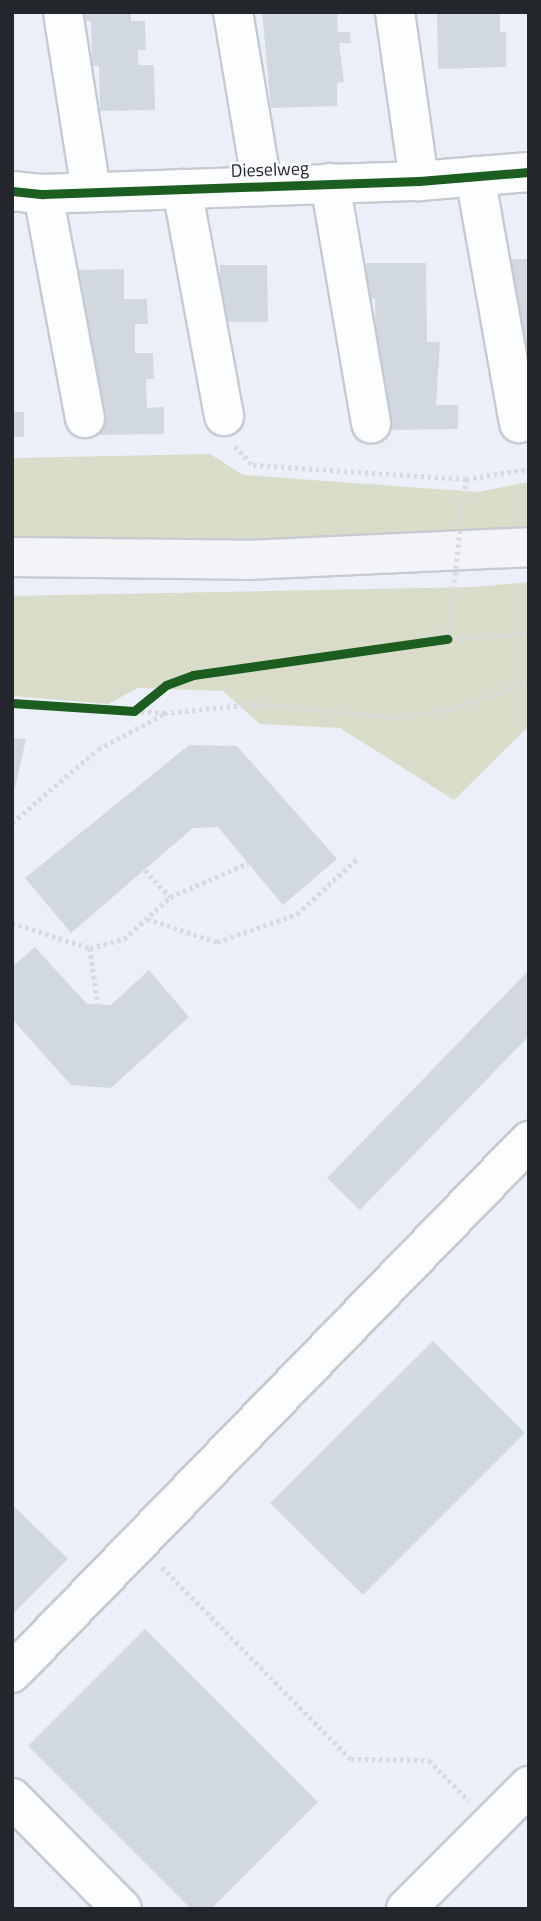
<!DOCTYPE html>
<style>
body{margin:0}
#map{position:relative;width:541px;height:1921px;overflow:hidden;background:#ebf0f8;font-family:"Titillium Web",sans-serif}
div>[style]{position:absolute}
.green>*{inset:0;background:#d9dcc9}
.building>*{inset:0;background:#d2d8e0}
.path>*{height:4.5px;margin-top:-2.25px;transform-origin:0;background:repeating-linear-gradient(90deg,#d8dadd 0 3.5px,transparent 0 7px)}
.roads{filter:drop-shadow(2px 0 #c7cbd1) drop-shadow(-2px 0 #c7cbd1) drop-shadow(0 2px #c7cbd1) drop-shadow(0 -2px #c7cbd1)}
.minor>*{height:38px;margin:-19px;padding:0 19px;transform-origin:19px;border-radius:19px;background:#fcfdfe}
.major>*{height:38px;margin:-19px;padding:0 19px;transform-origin:19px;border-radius:19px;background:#f2f4f8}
.path-bridge>*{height:4.5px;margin-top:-2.25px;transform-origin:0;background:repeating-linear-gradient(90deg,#d8dadd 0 3.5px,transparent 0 7px)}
.cycleway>*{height:9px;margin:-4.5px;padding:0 4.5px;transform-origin:4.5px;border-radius:4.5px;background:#1b5e20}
span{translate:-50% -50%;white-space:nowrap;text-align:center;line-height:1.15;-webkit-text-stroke:5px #fafbfe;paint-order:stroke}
.street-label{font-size:18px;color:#23262b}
.frame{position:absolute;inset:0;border:14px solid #23262b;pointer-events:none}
</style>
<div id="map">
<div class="green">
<div style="clip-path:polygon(210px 454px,243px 475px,478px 492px,529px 482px,529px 529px,480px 535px,12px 541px,12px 458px)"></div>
<div style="clip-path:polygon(529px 582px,529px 726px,454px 800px,340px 728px,260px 724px,223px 691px,138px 688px,108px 704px,12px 696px,12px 596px,476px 587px)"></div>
</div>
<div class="building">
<div style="clip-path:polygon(83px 12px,131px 12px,131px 21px,145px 21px,146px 50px,138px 50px,138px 65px,154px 65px,155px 110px,100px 111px,99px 66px,92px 66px,91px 21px,83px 21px)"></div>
<div style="clip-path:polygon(262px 12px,337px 12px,338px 32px,350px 32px,351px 43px,339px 43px,344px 82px,337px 83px,337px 106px,271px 108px)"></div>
<div style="clip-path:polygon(437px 12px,500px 12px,500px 32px,506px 32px,506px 67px,438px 69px)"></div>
<div style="clip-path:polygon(511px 259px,529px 259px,529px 370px,522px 370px,521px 315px,512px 315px)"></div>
<div style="clip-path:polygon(366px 263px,426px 263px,427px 342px,440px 342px,436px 405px,458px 405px,458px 429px,384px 430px,384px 373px,376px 374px,375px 299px,367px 298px)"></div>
<div style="clip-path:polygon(220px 265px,267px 265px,268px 322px,220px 322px)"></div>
<div style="clip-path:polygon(124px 269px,124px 299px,147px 299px,148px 324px,135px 324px,135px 353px,153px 353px,154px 379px,146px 379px,147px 408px,164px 407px,164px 434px,93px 435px,93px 380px,73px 270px)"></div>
<div style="clip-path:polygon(12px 412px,24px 412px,24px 437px,12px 437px)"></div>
<div style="clip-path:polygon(12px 738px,26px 739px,15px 788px,12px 788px)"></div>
<div style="clip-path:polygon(189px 745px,237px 746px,337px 859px,283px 905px,218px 827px,193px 828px,71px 933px,25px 878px)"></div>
<div style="clip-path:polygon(35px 947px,87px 1004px,111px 1005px,149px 970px,189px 1017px,111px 1088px,71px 1085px,12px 1019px,12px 967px)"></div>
<div style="clip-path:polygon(529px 970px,529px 1036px,360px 1210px,327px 1178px)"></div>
<div style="clip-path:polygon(433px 1341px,525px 1433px,363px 1595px,270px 1503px)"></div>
<div style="clip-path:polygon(12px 1504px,68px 1559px,12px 1615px)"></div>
<div style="clip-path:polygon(145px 1629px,318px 1802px,211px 1909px,191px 1909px,28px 1746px)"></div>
</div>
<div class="path">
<div style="left:235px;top:446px;width:26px;rotate:47deg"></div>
<div style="left:253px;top:465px;width:213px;rotate:3.8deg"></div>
<div style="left:466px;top:479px;width:64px;rotate:-9deg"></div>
<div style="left:463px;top:503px;width:24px;rotate:-83deg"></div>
<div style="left:450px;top:617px;width:22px;rotate:98deg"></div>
<div style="left:447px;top:639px;width:82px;rotate:-4.2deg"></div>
<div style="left:134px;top:711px;width:30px;rotate:4deg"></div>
<div style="left:164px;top:713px;width:90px;rotate:-5.7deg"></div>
<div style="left:254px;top:704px;width:145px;rotate:5.2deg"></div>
<div style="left:398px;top:717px;width:53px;rotate:-8.7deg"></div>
<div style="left:450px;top:709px;width:56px;rotate:-17.8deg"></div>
<div style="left:503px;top:692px;width:30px;rotate:-30deg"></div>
<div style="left:12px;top:823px;width:113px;rotate:-40.7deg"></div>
<div style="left:98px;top:749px;width:75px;rotate:-27.9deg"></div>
<div style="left:145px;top:870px;width:37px;rotate:47deg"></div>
<div style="left:147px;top:919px;width:74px;rotate:18.2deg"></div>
<div style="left:217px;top:942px;width:85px;rotate:-19.3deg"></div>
<div style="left:297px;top:914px;width:81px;rotate:-42.5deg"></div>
<div style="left:12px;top:923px;width:82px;rotate:17.8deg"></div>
<div style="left:90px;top:948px;width:35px;rotate:-15deg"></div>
<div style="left:124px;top:939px;width:62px;rotate:-42.4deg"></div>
<div style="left:170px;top:897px;width:85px;rotate:-23.6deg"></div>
<div style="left:90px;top:948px;width:58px;rotate:82deg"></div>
<div style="left:162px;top:1567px;width:269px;rotate:45.5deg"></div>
<div style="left:351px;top:1759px;width:78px;rotate:0.7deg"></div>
<div style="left:429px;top:1760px;width:57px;rotate:45.7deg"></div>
</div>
<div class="roads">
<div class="minor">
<div style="left:63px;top:12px;width:181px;rotate:81.1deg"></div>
<div style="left:233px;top:12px;width:176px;rotate:80.5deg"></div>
<div style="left:395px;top:12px;width:171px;rotate:81.9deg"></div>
<div style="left:475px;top:176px;width:251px;rotate:79.9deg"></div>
<div style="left:330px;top:183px;width:244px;rotate:80.3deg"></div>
<div style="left:182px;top:189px;width:231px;rotate:79.5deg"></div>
<div style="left:12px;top:191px;width:31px;rotate:6deg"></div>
<div style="left:43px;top:194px;width:376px;rotate:-2deg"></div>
<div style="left:419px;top:181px;width:110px;rotate:-4.7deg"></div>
<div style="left:43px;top:194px;width:228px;rotate:79.4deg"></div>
<div style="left:12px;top:1673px;width:742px;rotate:-45.82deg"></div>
<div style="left:12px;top:1798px;width:156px;rotate:45.3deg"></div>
<div style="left:406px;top:1909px;width:174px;rotate:-45deg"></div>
</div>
<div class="major">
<div style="left:12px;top:557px;width:235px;rotate:0.7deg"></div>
<div style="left:247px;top:560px;width:282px;rotate:-2.6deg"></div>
</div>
</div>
<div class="path-bridge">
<div style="left:450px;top:617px;width:115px;rotate:-83.5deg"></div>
</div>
<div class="cycleway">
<div style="left:12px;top:191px;width:31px;rotate:6deg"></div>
<div style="left:43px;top:194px;width:376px;rotate:-2deg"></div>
<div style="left:419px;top:181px;width:110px;rotate:-4.7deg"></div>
<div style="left:12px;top:703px;width:122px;rotate:3.8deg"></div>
<div style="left:134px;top:711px;width:41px;rotate:-39.1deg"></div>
<div style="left:166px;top:685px;width:29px;rotate:-20deg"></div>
<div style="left:193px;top:675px;width:257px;rotate:-8.1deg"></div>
</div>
<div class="street-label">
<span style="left:270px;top:170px;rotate:-2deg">Dieselweg</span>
</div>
<div class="frame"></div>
</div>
